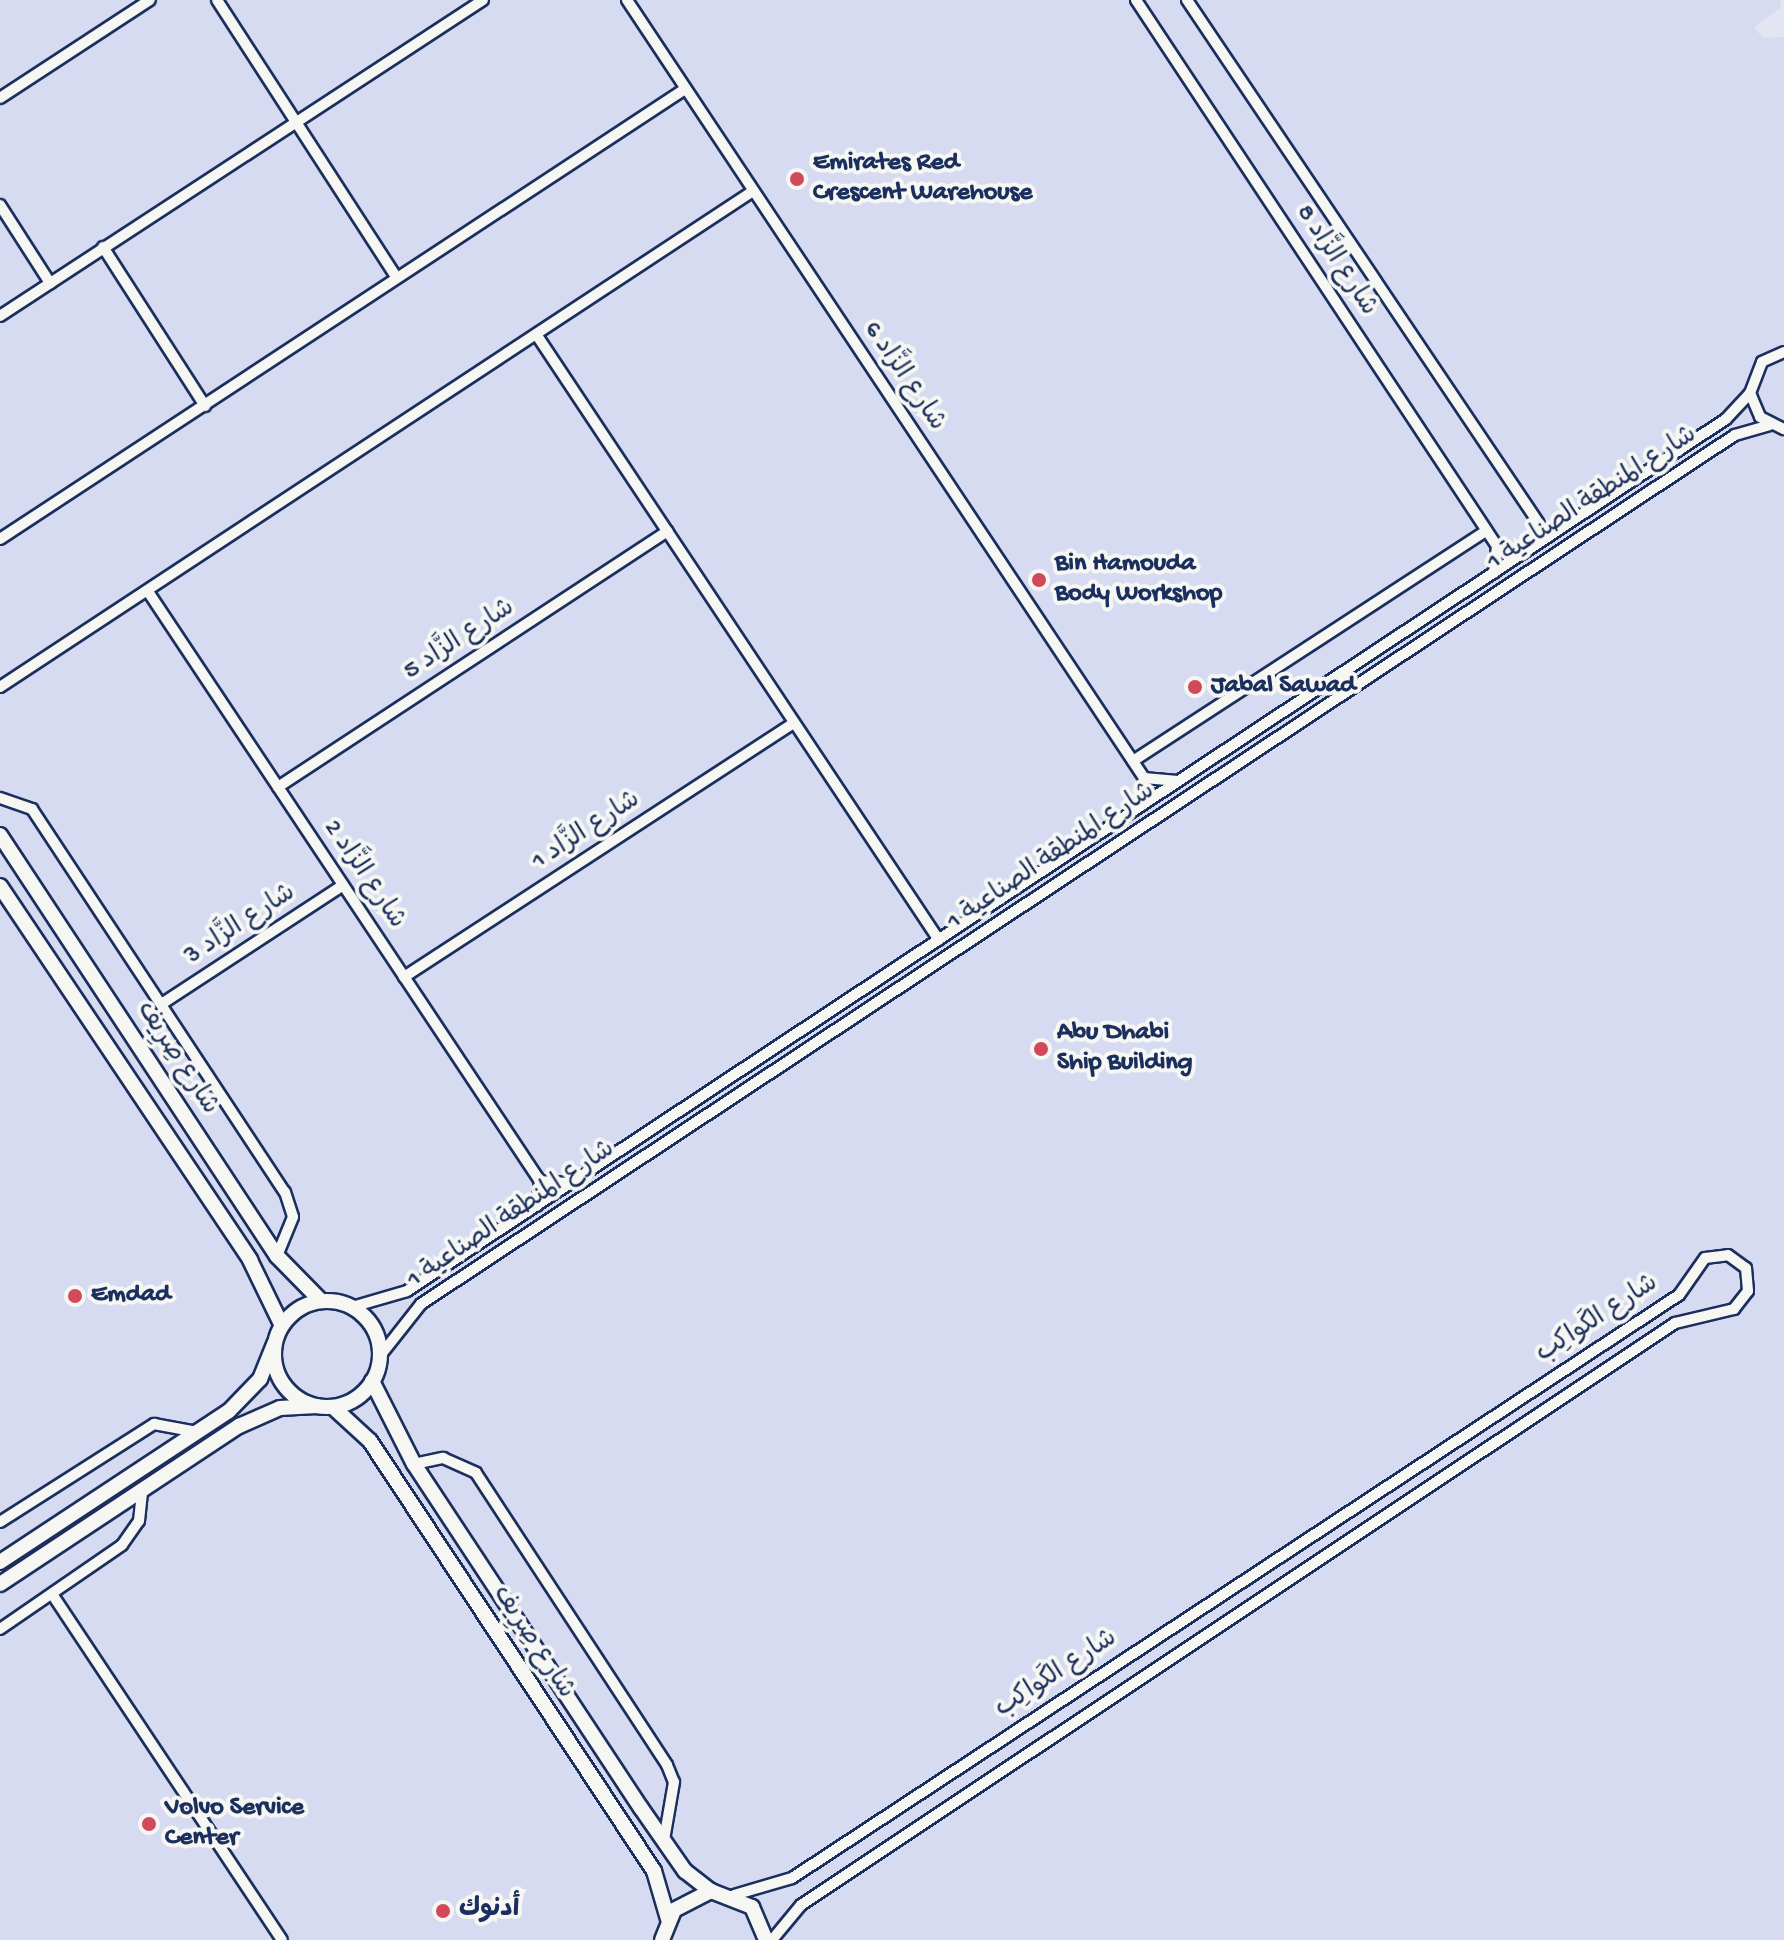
<!DOCTYPE html>
<meta charset="utf-8">
<style>
body{margin:0}
#map{position:relative;width:1784px;height:1940px;overflow:hidden;background:#e3e6f2;font-family:"Gochi Hand","Playpen Sans Arabic",sans-serif}
div>[style]{position:absolute}
.built>*{inset:0;background:#d6dbf2}
.roads{filter:drop-shadow(2px 0 #1b2f5e) drop-shadow(-2px 0 #1b2f5e) drop-shadow(0 2px #1b2f5e) drop-shadow(0 -2px #1b2f5e)}
.street>*{height:10px;margin:-5px;padding:0 5px;transform-origin:5px;border-radius:5px;background:#f6f6f2}
.secondary>*{height:14px;margin:-7px;padding:0 7px;transform-origin:7px;border-radius:7px;background:#f6f6f2}
.secondary>.ring{margin:-7px;padding:0;box-sizing:content-box;background:none;border:14px solid #f6f6f2;border-radius:50%}
.dots>*{width:22px;height:22px;translate:-50% -50%;box-sizing:border-box;border:4px solid #f6f6f2;border-radius:50%}
span{translate:-50% -50%;white-space:nowrap;text-align:center;line-height:1.15;-webkit-text-stroke:8px #f6f6f2;paint-order:stroke}
.poi-label{font-size:26px;color:#1b2f5e;font-weight:700}
.left{translate:0 -50%;text-align:left}
.street-label{font-size:26px;color:#1b2f5e}
</style>
<div id="map">
<div class="built">
<div style="clip-path:polygon(0 0,1780px 0,1781px 8px,1754px 27px,1763px 38px,1784px 37px,1784px 1940px,0 1940px)"></div>
</div>
<div class="roads">
<div class="street">
<div style="left:217px;top:0;width:330px;rotate:57.1deg"></div>
<div style="left:627px;top:0;width:934px;rotate:56.39deg"></div>
<div style="left:1144px;top:778px;width:27px;rotate:94deg"></div>
<div style="left:1136px;top:0;width:655px;rotate:56.53deg"></div>
<div style="left:1497px;top:546px;width:27px;rotate:96deg"></div>
<div style="left:1187px;top:0;width:647px;rotate:56.09deg"></div>
<div style="left:0;top:98px;width:179px;rotate:-33.2deg"></div>
<div style="left:0;top:205px;width:93px;rotate:57.3deg"></div>
<div style="left:103px;top:247px;width:189px;rotate:57.3deg"></div>
<div style="left:0;top:316px;width:577px;rotate:-33.19deg"></div>
<div style="left:538px;top:337px;width:724px;rotate:56.38deg"></div>
<div style="left:1784px;top:352px;width:24px;rotate:156deg"></div>
<div style="left:1762px;top:362px;width:33px;rotate:111deg"></div>
<div style="left:1750px;top:393px;width:26px;rotate:67deg"></div>
<div style="left:1760px;top:417px;width:27px;rotate:27deg"></div>
<div style="left:0;top:539px;width:820px;rotate:-33.3deg"></div>
<div style="left:149px;top:593px;width:706px;rotate:56.38deg"></div>
<div style="left:540px;top:1181px;width:25px;rotate:97deg"></div>
<div style="left:0;top:687px;width:902px;rotate:-33.37deg"></div>
<div style="left:1133px;top:761px;width:421px;rotate:-33.1deg"></div>
<div style="left:1144px;top:778px;width:34px;rotate:5deg"></div>
<div style="left:278px;top:787px;width:466px;rotate:-33.3deg"></div>
<div style="left:0;top:798px;width:34px;rotate:19deg"></div>
<div style="left:32px;top:809px;width:459px;rotate:56.6deg"></div>
<div style="left:285px;top:1192px;width:26px;rotate:72deg"></div>
<div style="left:293px;top:1217px;width:42px;rotate:112.3deg"></div>
<div style="left:404px;top:977px;width:465px;rotate:-33.1deg"></div>
<div style="left:163px;top:1003px;width:215px;rotate:-33.2deg"></div>
<div style="left:540px;top:1181px;width:30px;rotate:4deg"></div>
<div style="left:352px;top:1307px;width:57px;rotate:-16.2deg"></div>
<div style="left:407px;top:1291px;width:1581px;rotate:-33.47deg"></div>
<div style="left:1726px;top:419px;width:35px;rotate:-47deg"></div>
<div style="left:380px;top:1356px;width:66px;rotate:-51.7deg"></div>
<div style="left:421px;top:1304px;width:1575px;rotate:-33.48deg"></div>
<div style="left:1735px;top:435px;width:36px;rotate:-16deg"></div>
<div style="left:414px;top:1464px;width:30px;rotate:-12deg"></div>
<div style="left:443px;top:1458px;width:36px;rotate:24deg"></div>
<div style="left:476px;top:1473px;width:349px;rotate:56.8deg"></div>
<div style="left:667px;top:1765px;width:18px;rotate:68deg"></div>
<div style="left:674px;top:1782px;width:59px;rotate:99.8deg"></div>
<div style="left:0;top:1522px;width:183px;rotate:-32.5deg"></div>
<div style="left:154px;top:1424px;width:44px;rotate:10.5deg"></div>
<div style="left:52px;top:1594px;width:415px;rotate:56.4deg"></div>
<div style="left:0;top:1629px;width:148px;rotate:-34.5deg"></div>
<div style="left:122px;top:1545px;width:29px;rotate:-55deg"></div>
<div style="left:139px;top:1521px;width:30px;rotate:-84deg"></div>
<div style="left:734px;top:1895px;width:60px;rotate:-16.3deg"></div>
<div style="left:792px;top:1878px;width:1061px;rotate:-33.32deg"></div>
<div style="left:1679px;top:1295px;width:45px;rotate:-54.9deg"></div>
<div style="left:1705px;top:1258px;width:23px;rotate:-7deg"></div>
<div style="left:1728px;top:1255px;width:22px;rotate:36deg"></div>
<div style="left:1746px;top:1268px;width:23px;rotate:85deg"></div>
<div style="left:1748px;top:1291px;width:23px;rotate:128deg"></div>
<div style="left:1734px;top:1309px;width:61px;rotate:166.7deg"></div>
<div style="left:1675px;top:1323px;width:1050px;rotate:146.34deg"></div>
<div style="left:801px;top:1905px;width:45px;rotate:129.6deg"></div>
</div>
<div class="secondary">
<div style="left:0;top:835px;width:504px;rotate:56.66deg"></div>
<div style="left:277px;top:1256px;width:63px;rotate:45.6deg"></div>
<div style="left:0;top:886px;width:450px;rotate:56.2deg"></div>
<div style="left:250px;top:1260px;width:73px;rotate:64.1deg"></div>
<div class="ring" style="left:274px;top:1301px;width:92px;height:92px"></div>
<div style="left:372px;top:1381px;width:93px;rotate:63.2deg"></div>
<div style="left:414px;top:1464px;width:412px;rotate:56.6deg"></div>
<div style="left:641px;top:1808px;width:77px;rotate:55.1deg"></div>
<div style="left:685px;top:1871px;width:33px;rotate:38deg"></div>
<div style="left:333px;top:1407px;width:50px;rotate:42.6deg"></div>
<div style="left:370px;top:1441px;width:515px;rotate:56.56deg"></div>
<div style="left:654px;top:1871px;width:50px;rotate:73.7deg"></div>
<div style="left:0;top:1562px;width:274px;rotate:-33.4deg"></div>
<div style="left:229px;top:1411px;width:45px;rotate:-45.9deg"></div>
<div style="left:260px;top:1379px;width:38px;rotate:-68deg"></div>
<div style="left:0;top:1584px;width:287px;rotate:-33.5deg"></div>
<div style="left:239px;top:1426px;width:45px;rotate:-23.7deg"></div>
<div style="left:280px;top:1408px;width:37px;rotate:-3deg"></div>
<div style="left:662px;top:1940px;width:32px;rotate:-68deg"></div>
<div style="left:674px;top:1910px;width:42px;rotate:-27.2deg"></div>
<div style="left:711px;top:1891px;width:44px;rotate:21.3deg"></div>
<div style="left:752px;top:1907px;width:36px;rotate:67deg"></div>
</div>
</div>
<div class="dots">
<div style="left:797px;top:179px;background:#d1495b"></div>
<div style="left:1039px;top:580px;background:#d1495b"></div>
<div style="left:1195px;top:687px;background:#d1495b"></div>
<div style="left:1041px;top:1049px;background:#d1495b"></div>
<div style="left:75px;top:1296px;background:#d1495b"></div>
<div style="left:149px;top:1824px;background:#d1495b"></div>
<div style="left:443px;top:1911px;background:#d1495b"></div>
</div>
<div class="poi-label">
<span class="left" style="left:813px;top:179px">Emirates Red<br>Crescent Warehouse</span>
<span class="left" style="left:1055px;top:580px">Bin Hamouda<br>Body Workshop</span>
<span class="left" style="left:1211px;top:687px">Jabal Sawad</span>
<span class="left" style="left:1057px;top:1049px">Abu Dhabi<br>Ship Building</span>
<span class="left" style="left:91px;top:1296px">Emdad</span>
<span class="left" style="left:165px;top:1824px">Volvo Service<br>Center</span>
<span class="left" style="left:459px;top:1911px">أدنوك</span>
</div>
<div class="street-label">
<span style="left:1335px;top:261px;rotate:57deg">شارع الزَّاد 8</span>
<span style="left:903px;top:377px;rotate:56deg">شارع الزَّاد 6</span>
<span style="left:1593px;top:500px;rotate:-33deg">شارع المنطقة الصناعية 1</span>
<span style="left:460px;top:641px;rotate:-33deg">شارع الزَّاد 5</span>
<span style="left:587px;top:832px;rotate:-33deg">شارع الزَّاد 1</span>
<span style="left:1052px;top:858px;rotate:-34deg">شارع المنطقة الصناعية 1</span>
<span style="left:363px;top:875px;rotate:56deg">شارع الزَّاد 2</span>
<span style="left:241px;top:926px;rotate:-33deg">شارع الزَّاد 3</span>
<span style="left:176px;top:1059px;rotate:57deg">شارع صِرِيف</span>
<span style="left:512px;top:1216px;rotate:-34deg">شارع المنطقة الصناعية 1</span>
<span style="left:1598px;top:1320px;rotate:-33deg">شارع الكَواكِب</span>
<span style="left:532px;top:1643px;rotate:57deg">شارع صِرِيف</span>
<span style="left:1057px;top:1675px;rotate:-33deg">شارع الكَواكِب</span>
</div>
</div>
